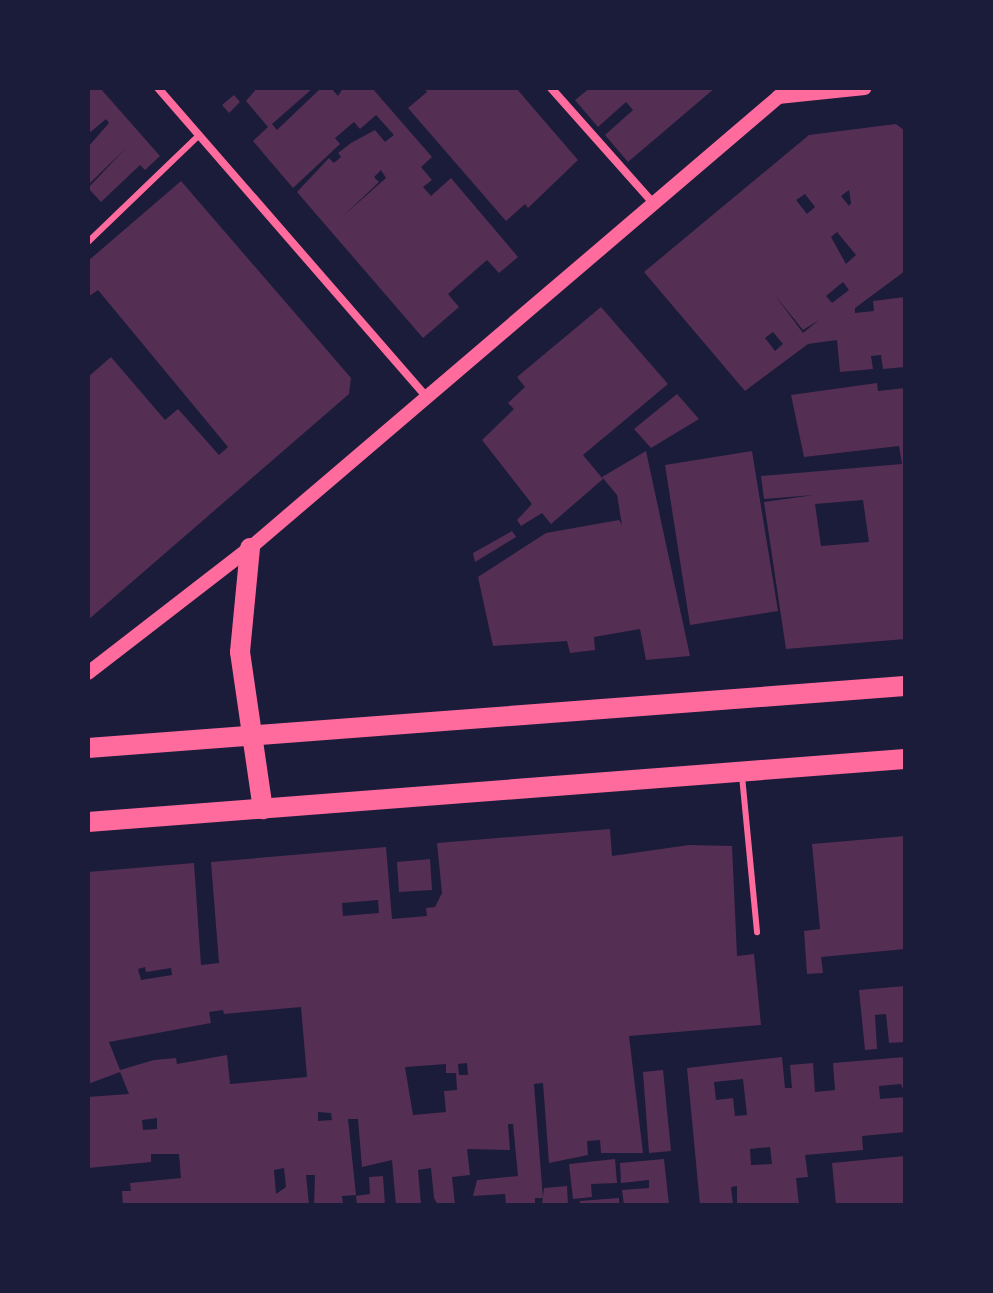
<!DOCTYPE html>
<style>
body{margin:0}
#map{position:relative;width:993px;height:1293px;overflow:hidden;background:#1b1b3a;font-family:Commissioner,sans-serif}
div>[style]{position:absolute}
.building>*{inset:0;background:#542f53}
.service>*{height:6px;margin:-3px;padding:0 3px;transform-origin:3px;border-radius:3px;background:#ff6b9d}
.minor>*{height:8px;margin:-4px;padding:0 4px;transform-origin:4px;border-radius:4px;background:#ff6b9d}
.tertiary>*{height:14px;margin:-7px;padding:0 7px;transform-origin:7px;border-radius:7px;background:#ff6b9d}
.primary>*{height:20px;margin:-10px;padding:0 10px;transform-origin:10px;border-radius:10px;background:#ff6b9d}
span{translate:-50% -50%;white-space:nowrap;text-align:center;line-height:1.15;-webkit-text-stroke:8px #1b1b3a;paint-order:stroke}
.frame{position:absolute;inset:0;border:90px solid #1b1b3a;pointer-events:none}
</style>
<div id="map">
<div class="building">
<div style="clip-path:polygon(88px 88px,100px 88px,160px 156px,145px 170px,140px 165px,101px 202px,88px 188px,126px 148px,88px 185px,88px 147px,109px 123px,106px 119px,88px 134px)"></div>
<div style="clip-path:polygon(evenodd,257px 88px,313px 88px,272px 124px,277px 130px,321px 88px,331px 88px,338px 96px,343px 88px,372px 88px,432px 157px,421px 167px,432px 180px,423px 187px,431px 196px,451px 178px,518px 257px,499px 273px,487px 260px,448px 294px,459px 307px,423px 338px,297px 192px,329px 158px,334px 163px,341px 157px,338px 153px,351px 143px,375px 130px,385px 142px,394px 135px,376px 115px,360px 129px,354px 122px,335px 138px,340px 144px,293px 188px,253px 141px,268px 127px,246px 101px,257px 88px,381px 170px,386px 178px,343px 216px,379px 182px,374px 177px,381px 170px)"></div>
<div style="clip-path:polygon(424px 88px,516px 88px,578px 160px,528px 208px,525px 204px,506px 221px,408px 108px,427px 92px)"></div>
<div style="clip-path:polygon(590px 88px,715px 88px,628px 162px,605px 135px,633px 110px,626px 102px,598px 127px,575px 100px)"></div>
<div style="clip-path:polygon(234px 95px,240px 102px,229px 113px,222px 105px)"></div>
<div style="clip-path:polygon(evenodd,896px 124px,905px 131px,905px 271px,855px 308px,855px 313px,874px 311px,873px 301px,905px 297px,905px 367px,883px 369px,881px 355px,871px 356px,873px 369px,840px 372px,837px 340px,808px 344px,745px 391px,644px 272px,809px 135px,896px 124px,849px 190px,851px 203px,849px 206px,841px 196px,849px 190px,896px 124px,805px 194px,815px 207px,807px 214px,796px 200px,805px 194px,896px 124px,837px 232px,856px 255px,846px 264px,831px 237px,837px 232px,896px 124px,843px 282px,849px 290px,832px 303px,826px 296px,843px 282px,896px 124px,774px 294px,803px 330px,819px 320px,803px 333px,774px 294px,896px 124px,773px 332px,783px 344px,775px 351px,765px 338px,773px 332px)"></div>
<div style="clip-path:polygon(181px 181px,351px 378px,349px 394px,88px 620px,88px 377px,111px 357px,165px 420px,178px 409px,219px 455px,228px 447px,98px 290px,88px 297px,88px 261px)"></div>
<div style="clip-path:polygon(601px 307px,668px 384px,583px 455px,603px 479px,551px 524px,542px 513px,521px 526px,517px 520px,532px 504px,482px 440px,514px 409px,508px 403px,525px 387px,517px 377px)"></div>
<div style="clip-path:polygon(evenodd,877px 383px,878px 391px,905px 388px,905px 639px,786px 649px,764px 502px,814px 495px,764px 499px,761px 476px,902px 464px,899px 446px,804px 457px,791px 395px,877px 383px,863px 500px,869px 542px,821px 546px,815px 504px,863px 500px)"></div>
<div style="clip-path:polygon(677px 394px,699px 419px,651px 448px,634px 429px)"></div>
<div style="clip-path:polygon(646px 451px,690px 656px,646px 660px,640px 629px,594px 637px,595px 650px,570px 653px,567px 641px,493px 646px,478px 577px,546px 533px,619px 520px,622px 525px,617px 495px,602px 477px)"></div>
<div style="clip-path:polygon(752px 451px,778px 611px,690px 625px,665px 465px)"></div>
<div style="clip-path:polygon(512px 531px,516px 537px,475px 562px,473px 553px)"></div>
<div style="clip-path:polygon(evenodd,610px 829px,612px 856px,689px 845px,732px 846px,737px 956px,754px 954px,761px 1025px,629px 1036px,643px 1153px,601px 1153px,600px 1140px,587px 1141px,588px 1155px,549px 1163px,543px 1083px,534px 1084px,543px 1198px,535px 1198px,535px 1205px,506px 1205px,505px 1194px,473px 1196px,477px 1180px,518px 1176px,513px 1124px,508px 1124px,510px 1150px,467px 1149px,470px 1175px,452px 1177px,455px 1205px,438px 1205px,434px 1198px,431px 1168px,418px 1170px,421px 1205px,396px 1205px,392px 1160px,362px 1167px,358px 1119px,348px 1119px,356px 1195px,342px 1196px,343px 1205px,314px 1205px,315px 1175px,306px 1175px,309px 1205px,123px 1205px,122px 1191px,131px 1191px,130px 1183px,181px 1178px,179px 1154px,151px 1154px,151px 1162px,88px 1168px,88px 1097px,129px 1094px,120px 1072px,88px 1084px,88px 872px,194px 863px,201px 965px,219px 963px,211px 862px,386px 847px,392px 919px,427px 916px,426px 908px,435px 907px,442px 893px,437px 843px,610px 829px,378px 900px,379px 913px,343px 916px,342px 903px,378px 900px,610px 829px,145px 967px,146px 972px,171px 968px,172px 975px,141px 980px,138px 969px,145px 967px,610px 829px,301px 1007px,307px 1077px,230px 1084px,227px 1055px,177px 1064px,176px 1058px,154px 1060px,120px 1070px,109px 1042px,211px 1023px,209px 1012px,223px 1010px,224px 1014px,301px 1007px,610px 829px,467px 1063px,468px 1075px,459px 1075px,458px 1064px,467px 1063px,610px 829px,446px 1064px,446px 1073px,456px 1073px,457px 1090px,444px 1091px,446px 1112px,413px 1115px,405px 1067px,446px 1064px,610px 829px,318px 1112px,331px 1113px,332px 1120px,318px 1121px,318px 1112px,610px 829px,157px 1118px,157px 1129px,143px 1130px,142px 1120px,157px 1118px,610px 829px,284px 1168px,286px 1187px,276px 1194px,274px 1170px,284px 1168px)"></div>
<div style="clip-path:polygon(905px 836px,905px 949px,821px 957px,823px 973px,807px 974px,804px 931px,820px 929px,812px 844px)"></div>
<div style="clip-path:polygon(430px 859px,432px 890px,399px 892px,397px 862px)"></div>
<div style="clip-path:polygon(905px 986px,905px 1042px,889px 1043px,886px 1014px,875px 1015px,877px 1049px,865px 1050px,859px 990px)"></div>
<div style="clip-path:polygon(evenodd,782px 1057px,785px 1088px,792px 1088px,790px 1065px,813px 1063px,815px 1092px,835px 1090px,833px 1063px,905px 1057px,905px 1094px,901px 1084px,879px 1086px,880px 1099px,905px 1097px,905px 1132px,862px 1136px,863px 1150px,805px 1155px,808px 1177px,796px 1178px,799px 1205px,737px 1205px,737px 1186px,731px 1187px,733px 1205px,700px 1205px,687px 1068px,782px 1057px,743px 1079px,747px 1115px,735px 1116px,733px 1098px,716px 1100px,714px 1082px,743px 1079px,782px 1057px,770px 1147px,772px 1164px,751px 1165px,750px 1149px,770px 1147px)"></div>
<div style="clip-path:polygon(663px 1070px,671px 1151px,649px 1153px,643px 1072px)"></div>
<div style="clip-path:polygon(905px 1156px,905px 1205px,836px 1205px,832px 1163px)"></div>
<div style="clip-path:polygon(615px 1159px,617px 1183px,591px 1184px,592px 1197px,573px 1199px,569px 1164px)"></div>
<div style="clip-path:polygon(664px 1159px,669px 1205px,624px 1205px,622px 1190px,649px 1188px,649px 1180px,621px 1183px,620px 1163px)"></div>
<div style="clip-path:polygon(383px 1176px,385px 1205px,357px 1205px,356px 1196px,370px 1194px,369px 1177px)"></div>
<div style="clip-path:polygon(567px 1186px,568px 1205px,542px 1205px,544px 1188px)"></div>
<div style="clip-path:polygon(619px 1198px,619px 1205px,580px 1205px,580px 1201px)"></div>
</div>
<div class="service">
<div style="left:88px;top:242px;width:154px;rotate:-43.9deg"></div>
<div style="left:742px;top:776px;width:157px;rotate:84.5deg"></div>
</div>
<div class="minor">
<div style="left:158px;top:88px;width:408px;rotate:49deg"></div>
<div style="left:551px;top:88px;width:154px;rotate:48.4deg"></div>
</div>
<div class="tertiary">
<div style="left:778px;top:97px;width:87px;rotate:-5.9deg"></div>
<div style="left:88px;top:673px;width:205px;rotate:-37.7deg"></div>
<div style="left:250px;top:548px;width:709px;rotate:-40.48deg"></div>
</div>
<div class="primary">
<div style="left:250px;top:548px;width:104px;rotate:95.5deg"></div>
<div style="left:240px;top:652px;width:159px;rotate:81.7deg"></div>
<div style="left:88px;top:748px;width:819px;rotate:-4.34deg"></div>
<div style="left:88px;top:822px;width:819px;rotate:-4.41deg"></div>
</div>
<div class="frame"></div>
</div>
